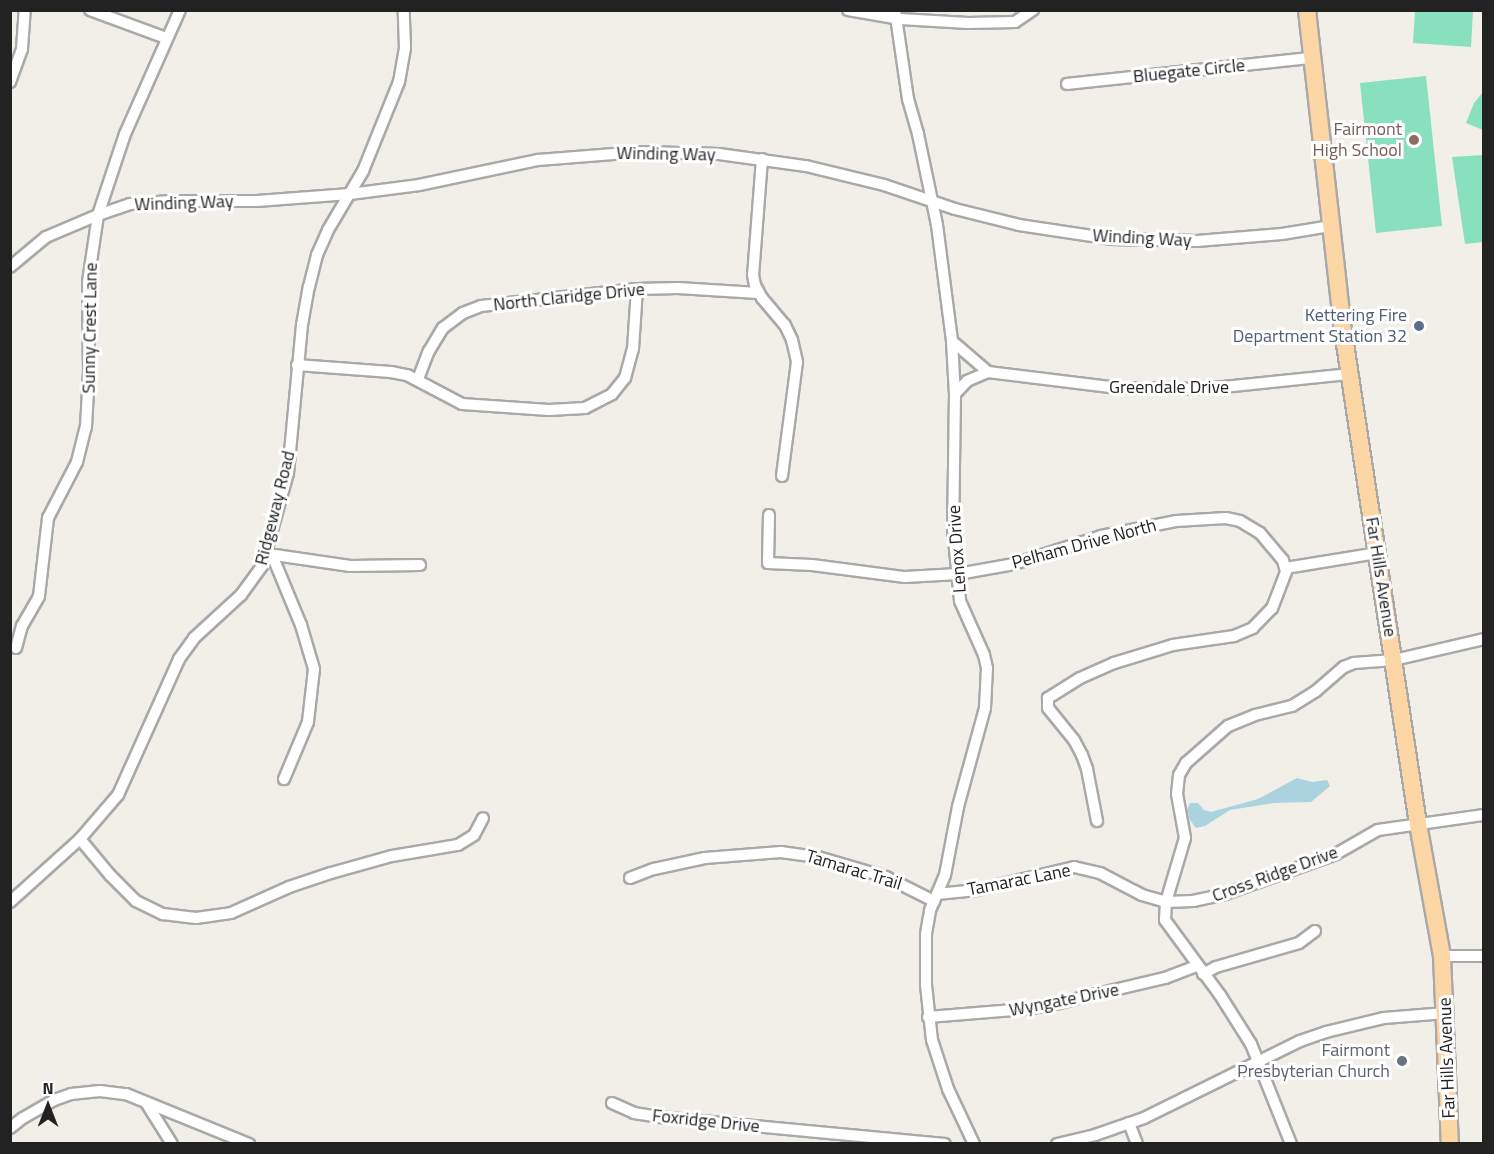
<!DOCTYPE html>
<style>
body{margin:0}
#map{position:relative;width:1494px;height:1154px;overflow:hidden;background:#f2efe9;font-family:"Titillium Web",sans-serif}
div>[style]{position:absolute}
.pitch>*{inset:0;background:#88e0be}
.water>*{inset:0;background:#aad3df}
.roads{filter:drop-shadow(2px 0 #a9a9a9) drop-shadow(-2px 0 #a9a9a9) drop-shadow(0 2px #a9a9a9) drop-shadow(0 -2px #a9a9a9)}
.street>*{height:10px;margin:-5px;padding:0 5px;transform-origin:5px;border-radius:5px;background:#fff}
.primary>*{height:16px;margin:-8px;padding:0 8px;transform-origin:8px;border-radius:8px;background:#fcd6a4}
.dots>*{width:16px;height:16px;translate:-50% -50%;box-sizing:border-box;border:3px solid #fff;border-radius:50%}
span{translate:-50% -50%;white-space:nowrap;text-align:center;line-height:1.15;-webkit-text-stroke:6px #fff;paint-order:stroke}
.street-label{font-size:18px;color:#222}
.education-label{font-size:18px;color:#785e54}
.right{translate:-100% -50%;text-align:right}
.service-label{font-size:18px;color:#4e5e75}
.worship-label{font-size:18px;color:#5b616d}
.frame{position:absolute;inset:0;border:12px solid #222;pointer-events:none}
.north{position:absolute;left:18px;top:1076px;width:60px;height:60px;-webkit-text-stroke:4px #fff;paint-order:stroke;rotate:0deg;font-size:16px;font-weight:700;line-height:24px;text-align:center;color:#222}
.north::after{content:'';display:block;margin:auto;width:21px;height:27px;background:#222;clip-path:polygon(50% 0,100% 100%,50% 72%,0 100%)}
</style>
<div id="map">
<div class="pitch">
<div style="clip-path:polygon(1415px 11px,1473px 11px,1471px 47px,1413px 43px)"></div>
<div style="clip-path:polygon(1426px 76px,1442px 226px,1376px 233px,1360px 83px)"></div>
<div style="clip-path:polygon(1483px 92px,1483px 130px,1466px 123px,1474px 103px)"></div>
<div style="clip-path:polygon(1483px 155px,1483px 242px,1465px 244px,1452px 157px)"></div>
</div>
<div class="water">
<div style="clip-path:polygon(1297px 778px,1312px 782px,1327px 780px,1330px 786px,1311px 802px,1274px 803px,1230px 810px,1205px 826px,1196px 828px,1190px 820px,1187px 810px,1190px 803px,1198px 803px,1204px 810px,1211px 812px,1258px 799px)"></div>
</div>
<div class="roads">
<div class="street">
<div style="left:90px;top:10px;width:81px;rotate:20.2deg"></div>
<div style="left:848px;top:10px;width:53px;rotate:9.8deg"></div>
<div style="left:900px;top:19px;width:68px;rotate:3.4deg"></div>
<div style="left:968px;top:23px;width:47px;rotate:-1.2deg"></div>
<div style="left:1015px;top:22px;width:22px;rotate:-34deg"></div>
<div style="left:895px;top:10px;width:90px;rotate:81.7deg"></div>
<div style="left:908px;top:99px;width:36px;rotate:74deg"></div>
<div style="left:918px;top:134px;width:93px;rotate:78.2deg"></div>
<div style="left:937px;top:225px;width:117px;rotate:82.6deg"></div>
<div style="left:952px;top:341px;width:53px;rotate:86.8deg"></div>
<div style="left:955px;top:394px;width:135px;rotate:90.8deg"></div>
<div style="left:953px;top:529px;width:72px;rotate:84.4deg"></div>
<div style="left:960px;top:601px;width:59px;rotate:66deg"></div>
<div style="left:984px;top:655px;width:13px;rotate:77deg"></div>
<div style="left:987px;top:668px;width:40px;rotate:92.9deg"></div>
<div style="left:985px;top:708px;width:103px;rotate:105.3deg"></div>
<div style="left:958px;top:807px;width:69px;rotate:100.8deg"></div>
<div style="left:945px;top:875px;width:39px;rotate:113deg"></div>
<div style="left:930px;top:911px;width:23px;rotate:100deg"></div>
<div style="left:926px;top:934px;width:51px;rotate:90deg"></div>
<div style="left:926px;top:985px;width:55px;rotate:83.8deg"></div>
<div style="left:932px;top:1040px;width:52px;rotate:71.9deg"></div>
<div style="left:948px;top:1089px;width:61px;rotate:64.7deg"></div>
<div style="left:10px;top:82px;width:35px;rotate:-70deg"></div>
<div style="left:22px;top:49px;width:39px;rotate:-86deg"></div>
<div style="left:1067px;top:84px;width:246px;rotate:-6.1deg"></div>
<div style="left:762px;top:159px;width:116px;rotate:94.4deg"></div>
<div style="left:753px;top:275px;width:10px;rotate:79deg"></div>
<div style="left:755px;top:285px;width:15px;rotate:62deg"></div>
<div style="left:762px;top:298px;width:35px;rotate:50deg"></div>
<div style="left:785px;top:325px;width:17px;rotate:65deg"></div>
<div style="left:792px;top:340px;width:23px;rotate:77deg"></div>
<div style="left:797px;top:362px;width:115px;rotate:97.5deg"></div>
<div style="left:10px;top:267px;width:47px;rotate:-39.8deg"></div>
<div style="left:46px;top:237px;width:56px;rotate:-22.9deg"></div>
<div style="left:98px;top:215px;width:34px;rotate:-19deg"></div>
<div style="left:130px;top:204px;width:41px;rotate:-4.2deg"></div>
<div style="left:171px;top:201px;width:86px"></div>
<div style="left:257px;top:201px;width:93px;rotate:-4.3deg"></div>
<div style="left:350px;top:194px;width:70px;rotate:-7.4deg"></div>
<div style="left:419px;top:185px;width:122px;rotate:-11.9deg"></div>
<div style="left:538px;top:160px;width:101px;rotate:-4.5deg"></div>
<div style="left:639px;top:152px;width:80px;rotate:1.4deg"></div>
<div style="left:719px;top:154px;width:88px;rotate:7.9deg"></div>
<div style="left:806px;top:166px;width:80px;rotate:13.7deg"></div>
<div style="left:884px;top:185px;width:75px;rotate:18.7deg"></div>
<div style="left:955px;top:209px;width:66px;rotate:14deg"></div>
<div style="left:1019px;top:225px;width:94px;rotate:8.6deg"></div>
<div style="left:1112px;top:239px;width:85px;rotate:1.3deg"></div>
<div style="left:1197px;top:241px;width:85px;rotate:-4.7deg"></div>
<div style="left:1282px;top:234px;width:50px;rotate:-9.3deg"></div>
<div style="left:952px;top:341px;width:48px;rotate:40.7deg"></div>
<div style="left:988px;top:372px;width:131px;rotate:7deg"></div>
<div style="left:1118px;top:388px;width:86px;rotate:0.7deg"></div>
<div style="left:1204px;top:389px;width:147px;rotate:-5.9deg"></div>
<div style="left:297px;top:365px;width:94px;rotate:4.3deg"></div>
<div style="left:391px;top:372px;width:16px;rotate:11deg"></div>
<div style="left:407px;top:375px;width:62px;rotate:27.8deg"></div>
<div style="left:462px;top:404px;width:87px;rotate:3.9deg"></div>
<div style="left:549px;top:410px;width:36px;rotate:-3deg"></div>
<div style="left:585px;top:408px;width:30px;rotate:-27deg"></div>
<div style="left:612px;top:394px;width:21px;rotate:-51deg"></div>
<div style="left:625px;top:378px;width:30px;rotate:-75deg"></div>
<div style="left:633px;top:349px;width:60px;rotate:-86.2deg"></div>
<div style="left:418px;top:379px;width:30px;rotate:-69deg"></div>
<div style="left:429px;top:351px;width:27px;rotate:-59deg"></div>
<div style="left:443px;top:328px;width:25px;rotate:-37deg"></div>
<div style="left:463px;top:313px;width:19px;rotate:-21deg"></div>
<div style="left:481px;top:306px;width:157px;rotate:-6.2deg"></div>
<div style="left:637px;top:289px;width:41px;rotate:-1.4deg"></div>
<div style="left:678px;top:288px;width:80px;rotate:3.6deg"></div>
<div style="left:955px;top:394px;width:18px;rotate:-47deg"></div>
<div style="left:967px;top:381px;width:23px;rotate:-23deg"></div>
<div style="left:769px;top:515px;width:48px;rotate:91.2deg"></div>
<div style="left:768px;top:563px;width:44px;rotate:2.6deg"></div>
<div style="left:812px;top:565px;width:94px;rotate:7.4deg"></div>
<div style="left:905px;top:577px;width:53px;rotate:-3.2deg"></div>
<div style="left:958px;top:574px;width:57px;rotate:-10.1deg"></div>
<div style="left:1014px;top:564px;width:91px;rotate:-17.8deg"></div>
<div style="left:1101px;top:536px;width:76px;rotate:-11.3deg"></div>
<div style="left:1176px;top:521px;width:50px;rotate:-3.4deg"></div>
<div style="left:1226px;top:518px;width:14px;rotate:12deg"></div>
<div style="left:1240px;top:521px;width:23px;rotate:31deg"></div>
<div style="left:1260px;top:533px;width:35px;rotate:50deg"></div>
<div style="left:1283px;top:560px;width:12px;rotate:76deg"></div>
<div style="left:1286px;top:572px;width:39px;rotate:111deg"></div>
<div style="left:1272px;top:608px;width:28px;rotate:134deg"></div>
<div style="left:1253px;top:628px;width:21px;rotate:157deg"></div>
<div style="left:1234px;top:636px;width:62px;rotate:171.6deg"></div>
<div style="left:1173px;top:645px;width:62px;rotate:163deg"></div>
<div style="left:1114px;top:663px;width:37px;rotate:156deg"></div>
<div style="left:1080px;top:678px;width:38px;rotate:148deg"></div>
<div style="left:1048px;top:698px;width:10px;rotate:90deg"></div>
<div style="left:1048px;top:708px;width:41px;rotate:50.9deg"></div>
<div style="left:1074px;top:740px;width:17px;rotate:62deg"></div>
<div style="left:1082px;top:755px;width:15px;rotate:70deg"></div>
<div style="left:1087px;top:769px;width:53px;rotate:79.1deg"></div>
<div style="left:268px;top:554px;width:83px;rotate:8.3deg"></div>
<div style="left:350px;top:566px;width:70px;rotate:-0.8deg"></div>
<div style="left:272px;top:555px;width:76px;rotate:67.5deg"></div>
<div style="left:301px;top:625px;width:46px;rotate:73.5deg"></div>
<div style="left:314px;top:669px;width:53px;rotate:96.5deg"></div>
<div style="left:308px;top:722px;width:62px;rotate:112.8deg"></div>
<div style="left:1286px;top:568px;width:93px;rotate:-9.3deg"></div>
<div style="left:16px;top:648px;width:23px;rotate:-75deg"></div>
<div style="left:22px;top:626px;width:34px;rotate:-60deg"></div>
<div style="left:39px;top:596px;width:79px;rotate:-83.4deg"></div>
<div style="left:48px;top:518px;width:63px;rotate:-62.6deg"></div>
<div style="left:77px;top:462px;width:36px;rotate:-76deg"></div>
<div style="left:86px;top:427px;width:56px;rotate:-86.9deg"></div>
<div style="left:89px;top:371px;width:89px;rotate:-90.6deg"></div>
<div style="left:88px;top:282px;width:68px;rotate:-81.5deg"></div>
<div style="left:98px;top:215px;width:85px;rotate:-71.6deg"></div>
<div style="left:125px;top:134px;width:136px;rotate:-66.1deg"></div>
<div style="left:80px;top:839px;width:47px;rotate:50.2deg"></div>
<div style="left:110px;top:875px;width:37px;rotate:45deg"></div>
<div style="left:136px;top:901px;width:30px;rotate:26deg"></div>
<div style="left:163px;top:914px;width:33px;rotate:7deg"></div>
<div style="left:196px;top:918px;width:35px;rotate:-8deg"></div>
<div style="left:231px;top:913px;width:64px;rotate:-24.1deg"></div>
<div style="left:289px;top:887px;width:44px;rotate:-18.4deg"></div>
<div style="left:331px;top:873px;width:63px;rotate:-15.6deg"></div>
<div style="left:392px;top:856px;width:67px;rotate:-9.5deg"></div>
<div style="left:458px;top:845px;width:19px;rotate:-32deg"></div>
<div style="left:474px;top:835px;width:19px;rotate:-62deg"></div>
<div style="left:630px;top:878px;width:26px;rotate:-21deg"></div>
<div style="left:654px;top:869px;width:52px;rotate:-12.2deg"></div>
<div style="left:705px;top:858px;width:76px;rotate:-4.5deg"></div>
<div style="left:781px;top:852px;width:37px;rotate:8deg"></div>
<div style="left:818px;top:857px;width:71px;rotate:16.4deg"></div>
<div style="left:886px;top:877px;width:54px;rotate:26.6deg"></div>
<div style="left:937px;top:894px;width:40px;rotate:-5.7deg"></div>
<div style="left:977px;top:890px;width:100px;rotate:-13.3deg"></div>
<div style="left:1074px;top:867px;width:27px;rotate:13deg"></div>
<div style="left:1100px;top:873px;width:47px;rotate:27.6deg"></div>
<div style="left:1142px;top:895px;width:25px;rotate:16deg"></div>
<div style="left:1166px;top:902px;width:27px;rotate:-2deg"></div>
<div style="left:1193px;top:901px;width:33px;rotate:-12deg"></div>
<div style="left:1225px;top:894px;width:118px;rotate:-19.8deg"></div>
<div style="left:1336px;top:854px;width:48px;rotate:-29.7deg"></div>
<div style="left:1378px;top:830px;width:107px;rotate:-8.1deg"></div>
<div style="left:10px;top:902px;width:94px;rotate:-42deg"></div>
<div style="left:80px;top:839px;width:58px;rotate:-49.2deg"></div>
<div style="left:118px;top:795px;width:149px;rotate:-65.8deg"></div>
<div style="left:179px;top:659px;width:26px;rotate:-54deg"></div>
<div style="left:194px;top:638px;width:64px;rotate:-42.5deg"></div>
<div style="left:241px;top:595px;width:36px;rotate:-54deg"></div>
<div style="left:262px;top:566px;width:97px;rotate:-74.4deg"></div>
<div style="left:288px;top:473px;width:149px;rotate:-84.6deg"></div>
<div style="left:302px;top:325px;width:39px;rotate:-80deg"></div>
<div style="left:309px;top:287px;width:33px;rotate:-76deg"></div>
<div style="left:317px;top:255px;width:27px;rotate:-66deg"></div>
<div style="left:328px;top:230px;width:69px;rotate:-59.3deg"></div>
<div style="left:363px;top:171px;width:96px;rotate:-68deg"></div>
<div style="left:399px;top:82px;width:35px;rotate:-80deg"></div>
<div style="left:405px;top:48px;width:38px;rotate:-92deg"></div>
<div style="left:1442px;top:956px;width:42px"></div>
<div style="left:1203px;top:974px;width:15px;rotate:-28deg"></div>
<div style="left:1216px;top:967px;width:86px;rotate:-16.1deg"></div>
<div style="left:1299px;top:943px;width:20px;rotate:-37deg"></div>
<div style="left:928px;top:1017px;width:98px;rotate:-4.7deg"></div>
<div style="left:1026px;top:1009px;width:34px;rotate:-10deg"></div>
<div style="left:1059px;top:1003px;width:109px;rotate:-13.3deg"></div>
<div style="left:1165px;top:978px;width:34px;rotate:-21deg"></div>
<div style="left:612px;top:1103px;width:24px;rotate:24deg"></div>
<div style="left:634px;top:1113px;width:25px;rotate:9deg"></div>
<div style="left:659px;top:1117px;width:287px;rotate:5.4deg"></div>
<div style="left:147px;top:1104px;width:47px;rotate:58deg"></div>
<div style="left:1129px;top:1123px;width:22px;rotate:69deg"></div>
<div style="left:10px;top:1128px;width:16px;rotate:-38deg"></div>
<div style="left:23px;top:1118px;width:36px;rotate:-30deg"></div>
<div style="left:54px;top:1100px;width:18px;rotate:-19deg"></div>
<div style="left:71px;top:1094px;width:29px;rotate:-6deg"></div>
<div style="left:100px;top:1091px;width:26px;rotate:7deg"></div>
<div style="left:126px;top:1094px;width:133px;rotate:22.1deg"></div>
<div style="left:1057px;top:1144px;width:39px;rotate:-13deg"></div>
<div style="left:1095px;top:1135px;width:52px;rotate:-19.1deg"></div>
<div style="left:1144px;top:1118px;width:174px;rotate:-26.3deg"></div>
<div style="left:1300px;top:1041px;width:28px;rotate:-19deg"></div>
<div style="left:1326px;top:1032px;width:60px;rotate:-13.6deg"></div>
<div style="left:1384px;top:1018px;width:62px;rotate:-4.6deg"></div>
<div style="left:1291px;top:1144px;width:108px;rotate:-111.8deg"></div>
<div style="left:1251px;top:1044px;width:58px;rotate:-122.3deg"></div>
<div style="left:1220px;top:995px;width:93px;rotate:-126.3deg"></div>
<div style="left:1165px;top:920px;width:18px;rotate:-87deg"></div>
<div style="left:1166px;top:902px;width:67px;rotate:-73.5deg"></div>
<div style="left:1185px;top:838px;width:45px;rotate:-100.3deg"></div>
<div style="left:1177px;top:794px;width:19px;rotate:-84deg"></div>
<div style="left:1179px;top:775px;width:14px;rotate:-60deg"></div>
<div style="left:1186px;top:763px;width:56px;rotate:-41.4deg"></div>
<div style="left:1228px;top:726px;width:29px;rotate:-22deg"></div>
<div style="left:1255px;top:715px;width:38px;rotate:-14deg"></div>
<div style="left:1292px;top:706px;width:28px;rotate:-32deg"></div>
<div style="left:1316px;top:691px;width:37px;rotate:-41deg"></div>
<div style="left:1344px;top:667px;width:11px;rotate:-22deg"></div>
<div style="left:1354px;top:663px;width:40px;rotate:-4.3deg"></div>
<div style="left:1394px;top:660px;width:92px;rotate:-13.1deg"></div>
</div>
<div class="primary">
<div style="left:1307px;top:10px;width:316px;rotate:83.6deg"></div>
<div style="left:1342px;top:324px;width:506px;rotate:81.36deg"></div>
<div style="left:1418px;top:824px;width:134px;rotate:79.7deg"></div>
<div style="left:1442px;top:956px;width:188px;rotate:87.6deg"></div>
</div>
</div>
<div class="dots">
<div style="left:1414px;top:140px;background:#8d6e63"></div>
<div style="left:1419px;top:326px;background:#5c6f8a"></div>
<div style="left:1402px;top:1061px;background:#6b7280"></div>
</div>
<div class="street-label">
<span style="left:1189px;top:71px;rotate:-6deg">Bluegate Circle</span>
<span style="left:666px;top:154px;rotate:1deg">Winding Way</span>
<span style="left:184px;top:203px;rotate:-2deg">Winding Way</span>
<span style="left:1142px;top:238px;rotate:3deg">Winding Way</span>
<span style="left:569px;top:297px;rotate:-6deg">North Claridge Drive</span>
<span style="left:90px;top:328px;rotate:-89deg">Sunny Crest Lane</span>
<span style="left:1169px;top:387px">Greendale Drive</span>
<span style="left:275px;top:508px;rotate:-76deg">Ridgeway Road</span>
<span style="left:1084px;top:544px;rotate:-15deg">Pelham Drive North</span>
<span style="left:957px;top:549px;rotate:-94deg">Lenox Drive</span>
<span style="left:1381px;top:577px;rotate:81deg">Far Hills Avenue</span>
<span style="left:854px;top:870px;rotate:17deg">Tamarac Trail</span>
<span style="left:1275px;top:874px;rotate:-20deg">Cross Ridge Drive</span>
<span style="left:1019px;top:880px;rotate:-11deg">Tamarac Lane</span>
<span style="left:1064px;top:1000px;rotate:-11deg">Wyngate Drive</span>
<span style="left:1447px;top:1058px;rotate:-92deg">Far Hills Avenue</span>
<span style="left:706px;top:1121px;rotate:6deg">Foxridge Drive</span>
</div>
<div class="education-label">
<span class="right" style="left:1402px;top:140px">Fairmont<br>High School</span>
</div>
<div class="service-label">
<span class="right" style="left:1407px;top:326px">Kettering Fire<br>Department Station 32</span>
</div>
<div class="worship-label">
<span class="right" style="left:1390px;top:1061px">Fairmont<br>Presbyterian Church</span>
</div>
<div class="frame"></div>
<div class="north">N</div>
</div>
